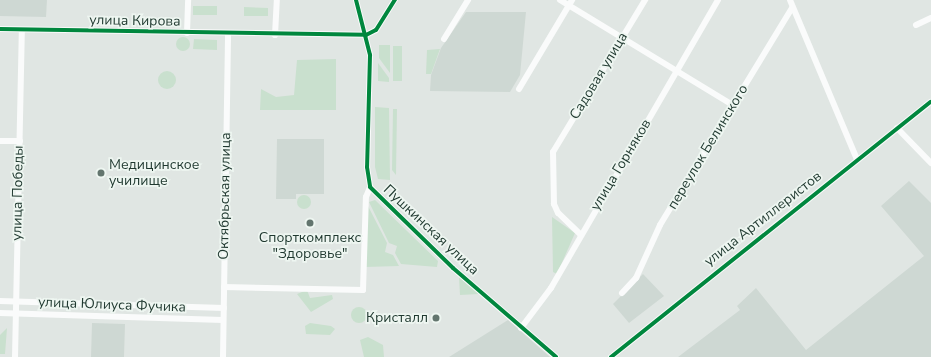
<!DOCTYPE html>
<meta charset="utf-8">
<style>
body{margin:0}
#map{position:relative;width:931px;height:357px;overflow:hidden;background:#e0e6e3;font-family:"Nunito Sans",sans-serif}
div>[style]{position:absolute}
.built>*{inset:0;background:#ced8d3}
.green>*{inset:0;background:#c9e0ce}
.round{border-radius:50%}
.minor>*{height:6px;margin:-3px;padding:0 3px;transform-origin:3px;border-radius:3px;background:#fafbfb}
.cycleway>*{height:4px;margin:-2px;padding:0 2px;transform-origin:2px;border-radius:2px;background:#00873e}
.dots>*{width:11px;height:11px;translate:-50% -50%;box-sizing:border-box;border:2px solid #eef6f1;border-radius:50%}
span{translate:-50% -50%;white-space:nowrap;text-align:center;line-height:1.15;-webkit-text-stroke:3.5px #eef6f1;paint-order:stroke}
.street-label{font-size:14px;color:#1f382f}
.poi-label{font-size:14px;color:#1f382f}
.left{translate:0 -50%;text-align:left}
.right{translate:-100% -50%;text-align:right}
</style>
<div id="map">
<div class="built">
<div style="clip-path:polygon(0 0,47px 0,46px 17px,0 16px)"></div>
<div style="clip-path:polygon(466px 12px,526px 12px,520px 75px,510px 92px,430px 91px,431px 75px,441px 48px)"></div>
<div style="clip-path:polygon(277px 139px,324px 139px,324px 194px,296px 194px,296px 199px,276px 199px)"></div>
<div style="clip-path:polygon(909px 181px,931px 203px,931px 357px,678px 357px,740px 310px,737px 306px,756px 288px,806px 350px,924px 256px,881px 206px)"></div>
<div style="clip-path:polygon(643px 274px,664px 296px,629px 323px,613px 304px)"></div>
<div style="clip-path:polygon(508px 320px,550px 357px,449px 357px)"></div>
<div style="clip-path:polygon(92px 323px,125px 324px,124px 357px,91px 357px)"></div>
</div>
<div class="green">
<div style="clip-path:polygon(193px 6px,217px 6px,217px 15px,193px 15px)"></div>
<div style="clip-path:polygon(244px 7px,268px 8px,268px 16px,244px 16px)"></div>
<div class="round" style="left:176px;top:37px;width:14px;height:14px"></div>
<div style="clip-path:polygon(194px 39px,217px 40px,217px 50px,193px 49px)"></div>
<div style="clip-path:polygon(379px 45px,390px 45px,390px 73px,379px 58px)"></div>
<div style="clip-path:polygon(393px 46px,402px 46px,402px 81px,393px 81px)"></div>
<div style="clip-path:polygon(440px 49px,431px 74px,426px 74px,427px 50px)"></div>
<div style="clip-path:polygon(336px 59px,336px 110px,260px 110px,261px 89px,276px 97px,294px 95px,297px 60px)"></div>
<div style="clip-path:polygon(378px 63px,389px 78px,389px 82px,378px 81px)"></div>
<div class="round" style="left:158px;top:71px;width:18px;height:18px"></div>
<div style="clip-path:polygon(375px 107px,389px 108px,390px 180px,378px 179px,375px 167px)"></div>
<div style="clip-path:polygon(393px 109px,397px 109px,396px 175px,392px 170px)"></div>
<div class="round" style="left:297px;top:195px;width:14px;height:14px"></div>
<div style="clip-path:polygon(375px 200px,438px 261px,437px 267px,401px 264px,395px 253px,397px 246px,389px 243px,369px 202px)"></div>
<div style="clip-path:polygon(368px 206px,387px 243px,385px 252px,393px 255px,399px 266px,365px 267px)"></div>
<div style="clip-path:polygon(552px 217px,575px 233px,557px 274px,553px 272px)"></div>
<div style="clip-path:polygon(459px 277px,472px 288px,479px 294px,460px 295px)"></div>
<div style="clip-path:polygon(307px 290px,310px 298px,332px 295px,333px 299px,311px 312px,297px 294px)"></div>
<div class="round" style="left:351px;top:307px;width:16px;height:16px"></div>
<div style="clip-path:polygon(310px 323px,331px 326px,335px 329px,330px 335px,306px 334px,305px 326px)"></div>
<div style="clip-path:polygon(7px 328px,5px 354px,0 354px,0 335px)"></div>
<div style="clip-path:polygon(368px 337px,383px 345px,384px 357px,364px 357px,360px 340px)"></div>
</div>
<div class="minor">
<div style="left:356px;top:0;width:57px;rotate:75.7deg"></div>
<div style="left:370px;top:55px;width:112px;rotate:91.5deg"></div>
<div style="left:367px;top:167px;width:20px;rotate:81deg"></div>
<div style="left:370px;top:187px;width:116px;rotate:44.3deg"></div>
<div style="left:453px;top:268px;width:136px;rotate:40.8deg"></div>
<div style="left:560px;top:0;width:204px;rotate:31.3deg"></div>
<div style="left:790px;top:0;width:173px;rotate:67.2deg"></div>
<div style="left:916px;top:25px;width:17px;rotate:-25deg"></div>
<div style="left:0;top:29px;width:366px;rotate:0.9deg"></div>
<div style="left:366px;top:35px;width:11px;rotate:-27deg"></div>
<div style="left:376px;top:30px;width:36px;rotate:-58deg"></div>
<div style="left:187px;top:33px;width:33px;rotate:-88deg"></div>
<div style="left:275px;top:35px;width:35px;rotate:-87deg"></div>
<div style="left:444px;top:39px;width:46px;rotate:-58.4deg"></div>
<div style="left:519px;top:89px;width:104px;rotate:-59.2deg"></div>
<div style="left:897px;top:128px;width:49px;rotate:45.8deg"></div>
<div style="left:0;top:141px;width:20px"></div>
<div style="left:580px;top:234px;width:30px;rotate:-136deg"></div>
<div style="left:558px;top:213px;width:10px;rotate:-114deg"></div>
<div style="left:554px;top:204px;width:52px;rotate:-91.1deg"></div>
<div style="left:553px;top:152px;width:178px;rotate:-58.8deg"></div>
<div style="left:224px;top:287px;width:139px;rotate:1.2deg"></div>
<div style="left:363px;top:290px;width:93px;rotate:-88.2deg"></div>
<div style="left:366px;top:197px;width:11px;rotate:-68deg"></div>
<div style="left:622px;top:293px;width:21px;rotate:-47deg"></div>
<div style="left:636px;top:278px;width:58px;rotate:-65.6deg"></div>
<div style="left:660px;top:225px;width:254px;rotate:-58.7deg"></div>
<div style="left:0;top:301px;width:224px;rotate:1.8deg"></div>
<div style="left:0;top:313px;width:223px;rotate:1.8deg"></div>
<div style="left:521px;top:328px;width:50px;rotate:-53.1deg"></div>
<div style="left:551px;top:288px;width:333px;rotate:-59.9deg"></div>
<div style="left:15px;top:357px;width:327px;rotate:-88.8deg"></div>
<div style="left:223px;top:357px;width:323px;rotate:-89.1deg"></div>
<div style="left:611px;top:357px;width:409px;rotate:-38.6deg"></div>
</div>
<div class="cycleway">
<div style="left:356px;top:0;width:57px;rotate:75.7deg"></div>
<div style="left:370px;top:55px;width:112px;rotate:91.5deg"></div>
<div style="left:367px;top:167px;width:20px;rotate:81deg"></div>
<div style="left:370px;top:187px;width:116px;rotate:44.3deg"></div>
<div style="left:453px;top:268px;width:136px;rotate:40.8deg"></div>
<div style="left:0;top:29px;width:366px;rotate:0.9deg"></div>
<div style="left:366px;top:35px;width:11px;rotate:-27deg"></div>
<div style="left:376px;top:30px;width:36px;rotate:-58deg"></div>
<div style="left:611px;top:357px;width:409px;rotate:-38.6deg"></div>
</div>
<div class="dots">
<div style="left:101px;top:173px;background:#63756e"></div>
<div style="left:310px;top:223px;background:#63756e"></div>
<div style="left:436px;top:318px;background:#63756e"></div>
</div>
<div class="street-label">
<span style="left:135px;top:21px;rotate:1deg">улица Кирова</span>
<span style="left:599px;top:76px;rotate:-59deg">Садовая улица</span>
<span style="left:708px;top:147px;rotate:-59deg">переулок Белинского</span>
<span style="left:621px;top:165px;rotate:-59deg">улица Горняков</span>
<span style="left:18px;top:193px;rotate:-89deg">улица Победы</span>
<span style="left:225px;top:196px;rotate:-89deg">Октябрьская улица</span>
<span style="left:763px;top:219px;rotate:-38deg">улица Артиллеристов</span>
<span style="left:431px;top:230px;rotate:43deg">Пушкинская улица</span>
<span style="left:112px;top:305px;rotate:2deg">улица Юлиуса Фучика</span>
</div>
<div class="poi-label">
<span class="left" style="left:109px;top:173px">Медицинское<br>училище</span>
<span style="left:310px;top:246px">Спорткомплекс<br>"Здоровье"</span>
<span class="right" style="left:428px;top:318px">Кристалл</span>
</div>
</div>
